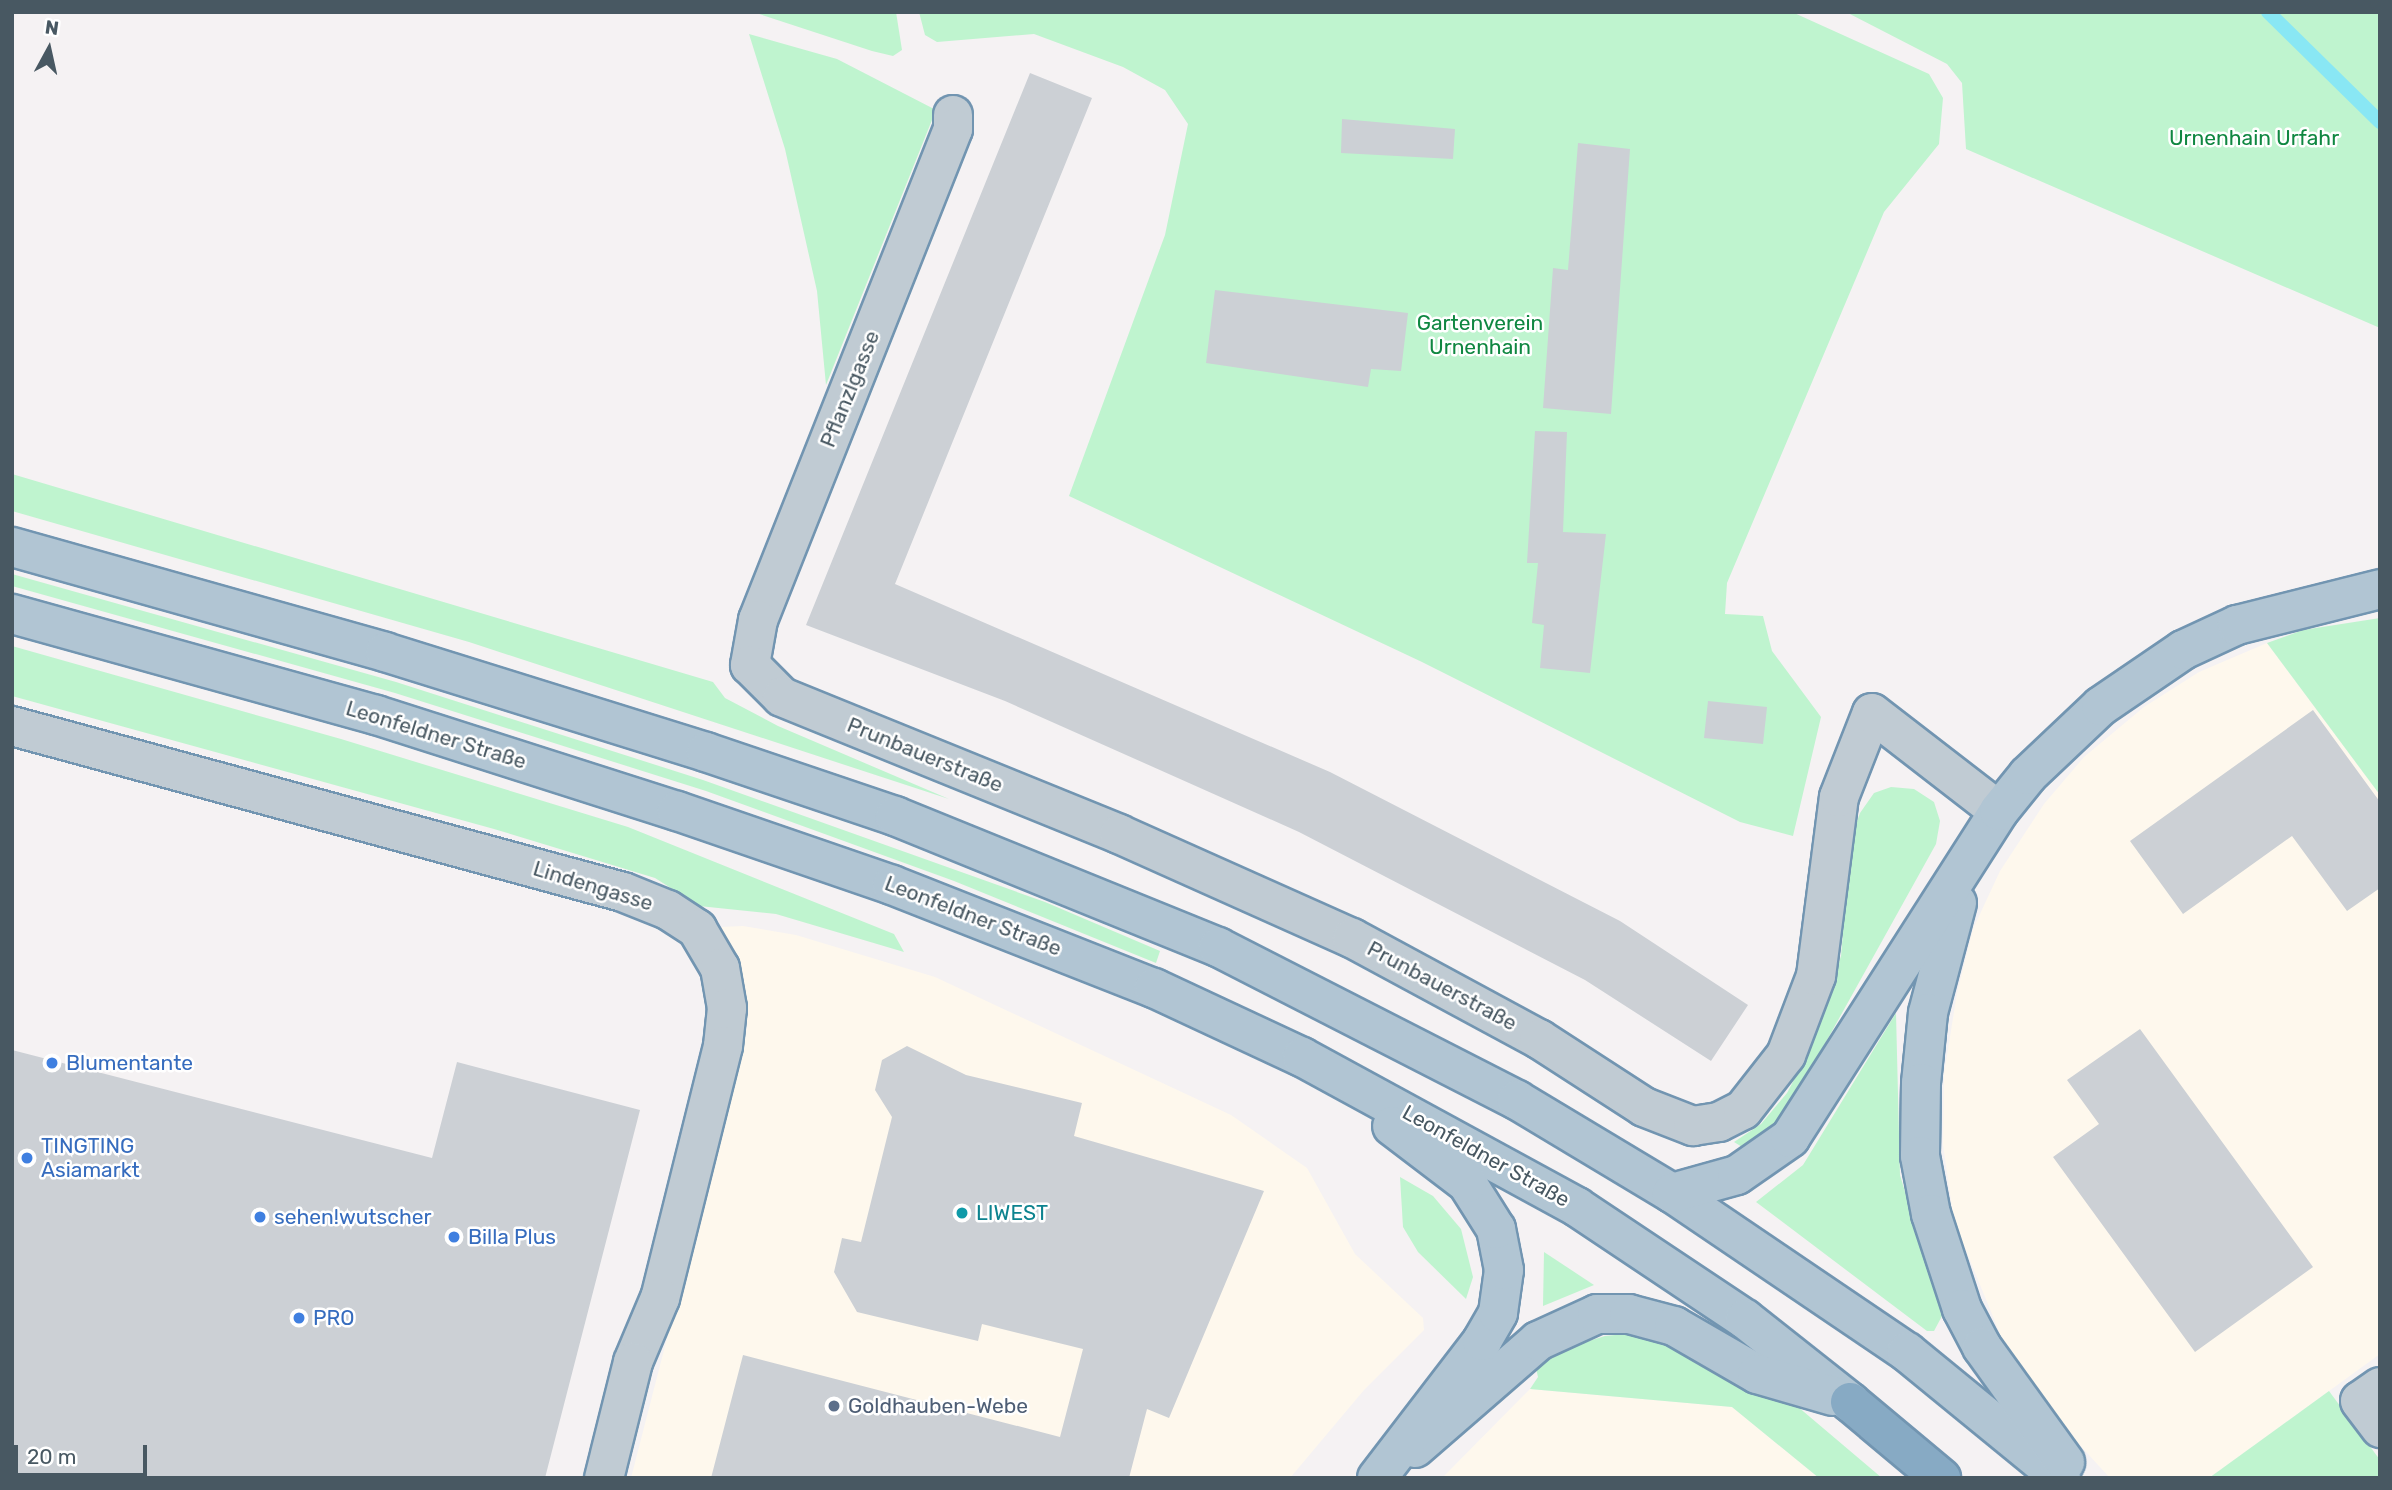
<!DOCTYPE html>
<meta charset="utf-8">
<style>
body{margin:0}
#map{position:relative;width:2392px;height:1490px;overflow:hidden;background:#f5f2f3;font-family:Rubik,sans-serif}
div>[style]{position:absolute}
.commercial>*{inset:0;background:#fef8ed}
.green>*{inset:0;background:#bff4cf}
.stream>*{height:14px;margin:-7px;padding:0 7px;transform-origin:7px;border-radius:7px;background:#89e7f4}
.building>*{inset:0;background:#ccd0d5}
.roads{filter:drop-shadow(2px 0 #7295b1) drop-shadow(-2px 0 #7295b1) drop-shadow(0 2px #7295b1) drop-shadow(0 -2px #7295b1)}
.street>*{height:38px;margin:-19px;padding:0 19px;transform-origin:19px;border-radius:19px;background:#c0cbd3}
.primary>*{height:38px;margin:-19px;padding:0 19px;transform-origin:19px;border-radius:19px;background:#b1c5d3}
.highway>*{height:38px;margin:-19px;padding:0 19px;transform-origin:19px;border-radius:19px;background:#87aac4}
.dots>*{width:19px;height:19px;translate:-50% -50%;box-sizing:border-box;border:4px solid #fff;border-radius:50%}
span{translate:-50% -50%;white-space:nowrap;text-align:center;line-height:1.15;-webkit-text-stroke:5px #fff;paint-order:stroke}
.park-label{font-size:21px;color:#0f8741}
.street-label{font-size:21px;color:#485862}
.shop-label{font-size:21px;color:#366cbe}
.left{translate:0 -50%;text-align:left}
.culture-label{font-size:21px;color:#0d838f}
.service-label{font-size:21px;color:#4e5e75}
.frame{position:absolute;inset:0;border:14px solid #485862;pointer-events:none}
.north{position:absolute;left:14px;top:14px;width:70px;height:70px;-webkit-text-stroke:5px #fff;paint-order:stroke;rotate:8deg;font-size:19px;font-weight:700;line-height:28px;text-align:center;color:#485862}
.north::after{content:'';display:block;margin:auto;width:24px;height:32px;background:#485862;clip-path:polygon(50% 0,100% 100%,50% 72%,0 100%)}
.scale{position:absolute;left:14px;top:1445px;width:133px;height:32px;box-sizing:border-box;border:4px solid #485862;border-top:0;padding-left:9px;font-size:21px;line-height:24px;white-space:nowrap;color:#485862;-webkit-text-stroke:5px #fff;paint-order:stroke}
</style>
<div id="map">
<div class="commercial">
<div style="clip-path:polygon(2267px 643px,2380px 795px,2380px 1354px,2209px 1478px,2110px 1478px,2043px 1405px,2005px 1346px,1954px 1221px,1943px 1145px,1944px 1074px,1957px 993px,1973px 929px,2000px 871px,2044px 804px,2084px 757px,2144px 707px,2199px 672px)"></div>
<div style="clip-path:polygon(743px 926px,796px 935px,935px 977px,1231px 1115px,1307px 1168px,1355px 1254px,1423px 1318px,1424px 1330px,1364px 1390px,1290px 1478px,631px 1478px,747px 1028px,738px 965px,721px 927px)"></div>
<div style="clip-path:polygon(1530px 1389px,1732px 1407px,1819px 1478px,1442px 1478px)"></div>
</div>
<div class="green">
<div style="clip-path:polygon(753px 12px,896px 12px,902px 50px,893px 56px,872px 51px)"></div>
<div style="clip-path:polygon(919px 12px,1792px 12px,1929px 74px,1943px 98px,1939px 144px,1884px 212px,1727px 583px,1725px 614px,1763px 616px,1772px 651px,1821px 717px,1793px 836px,1740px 822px,1422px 662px,1069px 496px,1165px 235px,1188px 124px,1165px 90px,1123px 67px,1034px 34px,937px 42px,925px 35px)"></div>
<div style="clip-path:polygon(1846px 12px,2380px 12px,2380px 328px,1966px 149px,1962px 83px,1947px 64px)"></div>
<div style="clip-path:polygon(749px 34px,837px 59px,936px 110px,826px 385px,817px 291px,785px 149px)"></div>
<div style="clip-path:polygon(12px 474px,713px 682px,725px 698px,778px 726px,949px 799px,469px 642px,12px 511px)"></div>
<div style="clip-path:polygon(12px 574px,396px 682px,703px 780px,1045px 902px,1160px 951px,1156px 963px,954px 881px,706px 791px,395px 693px,12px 586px)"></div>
<div style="clip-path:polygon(2380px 618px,2380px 795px,2267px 643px,2303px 630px)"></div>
<div style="clip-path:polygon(12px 646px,341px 739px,628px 827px,894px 934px,904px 952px,776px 914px,699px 906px,655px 878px,494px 829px,12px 696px)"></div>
<div style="clip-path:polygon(1891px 787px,1914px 789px,1934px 802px,1940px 821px,1936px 844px,1792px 1103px,1769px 1134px,1747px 1150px,1734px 1142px,1761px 1124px,1787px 1093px,1812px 1046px,1841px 956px,1851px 839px,1860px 813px,1874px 793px)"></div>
<div style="clip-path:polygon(1896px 1013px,1900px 1175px,1942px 1316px,1934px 1331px,1927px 1331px,1756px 1202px,1803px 1165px)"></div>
<div style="clip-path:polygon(1400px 1177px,1433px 1196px,1461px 1229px,1473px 1277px,1466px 1299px,1418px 1252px,1403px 1227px)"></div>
<div style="clip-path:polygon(1544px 1252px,1594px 1285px,1543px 1306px)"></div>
<div style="clip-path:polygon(1655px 1331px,1784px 1395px,1882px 1478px,1819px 1478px,1732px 1407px,1530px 1389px,1538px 1377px,1535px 1364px,1550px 1353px,1605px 1336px)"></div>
<div style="clip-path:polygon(2329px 1391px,2380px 1460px,2380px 1478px,2209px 1478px)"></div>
</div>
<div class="stream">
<div style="left:2268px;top:12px;width:157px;rotate:44.5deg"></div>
</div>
<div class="building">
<div style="clip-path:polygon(1030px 73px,1092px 98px,895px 584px,1330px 772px,1620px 921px,1748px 1005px,1711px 1061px,1585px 980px,1299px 832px,1005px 701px,806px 625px)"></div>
<div style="clip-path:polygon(1342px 119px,1455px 129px,1453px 159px,1341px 153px)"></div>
<div style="clip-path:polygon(1578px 143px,1630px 149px,1611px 414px,1543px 408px,1553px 268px,1568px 270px)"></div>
<div style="clip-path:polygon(1215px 290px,1408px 313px,1401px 371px,1371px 369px,1368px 387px,1206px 363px)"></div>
<div style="clip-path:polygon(1535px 431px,1567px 432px,1563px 532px,1606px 534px,1590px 673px,1540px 668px,1544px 625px,1532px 623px,1538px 563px,1527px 563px)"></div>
<div style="clip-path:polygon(1708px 701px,1767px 707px,1763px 744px,1704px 738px)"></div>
<div style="clip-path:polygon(2313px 710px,2380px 802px,2380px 888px,2347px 911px,2292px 836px,2183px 914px,2130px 841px)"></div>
<div style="clip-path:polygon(2140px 1029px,2313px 1267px,2195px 1352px,2053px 1157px,2099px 1124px,2067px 1080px)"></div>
<div style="clip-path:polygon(907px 1046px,966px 1075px,1082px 1103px,1074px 1136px,1264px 1191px,1169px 1418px,1147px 1409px,1129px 1478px,711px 1478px,743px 1355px,1060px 1437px,1083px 1349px,982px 1324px,978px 1341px,857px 1312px,834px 1272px,842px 1238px,861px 1242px,892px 1117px,875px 1090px,882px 1060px)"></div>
<div style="clip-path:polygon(12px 1050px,432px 1158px,457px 1062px,640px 1110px,545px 1478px,12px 1478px)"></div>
</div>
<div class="roads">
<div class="street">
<div style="left:953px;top:115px;width:14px;rotate:90deg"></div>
<div style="left:953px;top:129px;width:528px;rotate:111.66deg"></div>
<div style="left:758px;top:620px;width:46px;rotate:100.1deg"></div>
<div style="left:750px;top:665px;width:45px;rotate:45deg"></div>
<div style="left:782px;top:697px;width:364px;rotate:22.1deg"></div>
<div style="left:1119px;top:834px;width:255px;rotate:24.1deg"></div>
<div style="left:1352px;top:938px;width:213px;rotate:28.4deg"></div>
<div style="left:1539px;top:1039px;width:125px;rotate:32.9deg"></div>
<div style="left:1644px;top:1107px;width:53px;rotate:21.2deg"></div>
<div style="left:1693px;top:1126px;width:26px;rotate:-9deg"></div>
<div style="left:1719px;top:1122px;width:27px;rotate:-27deg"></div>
<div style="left:1743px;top:1110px;width:70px;rotate:-52deg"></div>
<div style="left:1786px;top:1055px;width:85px;rotate:-69.2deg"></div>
<div style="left:1816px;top:976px;width:180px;rotate:-82.7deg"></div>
<div style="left:1839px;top:797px;width:90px;rotate:-68.6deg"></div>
<div style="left:1872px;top:713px;width:160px;rotate:37.7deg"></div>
<div style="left:12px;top:726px;width:633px;rotate:15.2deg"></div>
<div style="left:623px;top:892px;width:48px;rotate:21.8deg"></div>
<div style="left:668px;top:910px;width:35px;rotate:33deg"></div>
<div style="left:697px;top:929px;width:45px;rotate:59.5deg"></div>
<div style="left:720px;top:968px;width:41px;rotate:80.1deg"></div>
<div style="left:727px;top:1008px;width:38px;rotate:96deg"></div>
<div style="left:723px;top:1046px;width:260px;rotate:104deg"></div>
<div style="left:660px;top:1298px;width:69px;rotate:112.9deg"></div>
<div style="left:633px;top:1362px;width:120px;rotate:104deg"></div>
<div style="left:2380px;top:1387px;width:24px;rotate:145deg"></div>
<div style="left:2360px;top:1401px;width:34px;rotate:53deg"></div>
</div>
<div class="primary">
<div style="left:12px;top:547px;width:387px;rotate:15.7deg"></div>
<div style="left:385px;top:652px;width:336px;rotate:17.3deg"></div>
<div style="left:706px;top:752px;width:200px;rotate:18.7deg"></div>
<div style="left:895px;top:816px;width:349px;rotate:22.1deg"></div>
<div style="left:1218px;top:947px;width:336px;rotate:27.1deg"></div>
<div style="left:1517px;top:1100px;width:181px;rotate:31deg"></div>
<div style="left:1672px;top:1193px;width:284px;rotate:34.1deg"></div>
<div style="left:1907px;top:1352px;width:199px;rotate:39.3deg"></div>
<div style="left:12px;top:614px;width:378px;rotate:15.5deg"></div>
<div style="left:376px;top:715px;width:316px;rotate:17.7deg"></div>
<div style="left:677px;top:811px;width:227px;rotate:19deg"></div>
<div style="left:892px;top:885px;width:282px;rotate:21.5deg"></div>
<div style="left:1154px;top:988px;width:163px;rotate:25deg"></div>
<div style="left:1302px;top:1057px;width:313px;rotate:28.6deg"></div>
<div style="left:1577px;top:1207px;width:202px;rotate:33.7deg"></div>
<div style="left:1745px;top:1319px;width:134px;rotate:38.3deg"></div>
<div style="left:1957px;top:903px;width:114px;rotate:104.8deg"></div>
<div style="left:1928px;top:1013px;width:70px;rotate:95.7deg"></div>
<div style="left:1921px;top:1083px;width:73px;rotate:90.8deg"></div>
<div style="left:1920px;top:1156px;width:59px;rotate:79.3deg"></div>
<div style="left:1931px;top:1214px;width:100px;rotate:71.9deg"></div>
<div style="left:1962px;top:1309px;width:43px;rotate:62.2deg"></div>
<div style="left:1982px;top:1347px;width:142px;rotate:54.2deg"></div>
<div style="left:1672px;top:1193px;width:67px;rotate:-15.5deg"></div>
<div style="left:1737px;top:1175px;width:65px;rotate:-34.9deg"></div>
<div style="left:1790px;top:1138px;width:388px;rotate:-57.4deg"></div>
<div style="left:1999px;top:811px;width:46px;rotate:-51.1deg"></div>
<div style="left:2028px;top:775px;width:100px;rotate:-43.4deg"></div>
<div style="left:2101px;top:706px;width:99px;rotate:-34.3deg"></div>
<div style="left:2183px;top:650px;width:60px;rotate:-24.8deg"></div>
<div style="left:2237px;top:625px;width:147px;rotate:-14.1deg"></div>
<div style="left:1415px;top:1448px;width:163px;rotate:-41deg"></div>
<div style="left:1538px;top:1341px;width:65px;rotate:-24.6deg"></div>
<div style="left:1597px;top:1314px;width:32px"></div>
<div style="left:1629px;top:1314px;width:47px;rotate:14.9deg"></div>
<div style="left:1674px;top:1326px;width:96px;rotate:30deg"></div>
<div style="left:1757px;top:1374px;width:79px;rotate:16.1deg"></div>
<div style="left:1377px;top:1478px;width:173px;rotate:-52.5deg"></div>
<div style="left:1482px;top:1341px;width:32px;rotate:-60deg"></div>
<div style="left:1498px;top:1313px;width:43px;rotate:-82.1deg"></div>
<div style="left:1504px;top:1270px;width:42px;rotate:-101deg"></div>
<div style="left:1496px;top:1229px;width:54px;rotate:-122.2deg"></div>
<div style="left:1467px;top:1183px;width:94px;rotate:-142.8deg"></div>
</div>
<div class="highway">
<div style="left:1850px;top:1402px;width:119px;rotate:39.9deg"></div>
</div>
</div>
<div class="dots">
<div style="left:52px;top:1063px;background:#3f7fe0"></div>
<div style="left:27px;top:1158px;background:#3f7fe0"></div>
<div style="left:962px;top:1213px;background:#0f9aa8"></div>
<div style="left:260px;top:1217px;background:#3f7fe0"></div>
<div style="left:454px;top:1237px;background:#3f7fe0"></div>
<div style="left:299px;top:1318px;background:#3f7fe0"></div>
<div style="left:834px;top:1406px;background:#5c6f8a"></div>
</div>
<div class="park-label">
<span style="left:2254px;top:138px">Urnenhain Urfahr</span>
<span style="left:1480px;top:335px">Gartenverein<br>Urnenhain</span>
</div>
<div class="street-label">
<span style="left:850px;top:389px;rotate:-68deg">Pflanzlgasse</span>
<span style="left:436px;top:735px;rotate:17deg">Leonfeldner Straße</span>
<span style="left:925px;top:755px;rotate:22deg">Prunbauerstraße</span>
<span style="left:593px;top:886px;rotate:17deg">Lindengasse</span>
<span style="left:973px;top:916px;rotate:21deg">Leonfeldner Straße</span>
<span style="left:1442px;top:986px;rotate:28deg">Prunbauerstraße</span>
<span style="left:1486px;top:1156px;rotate:29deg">Leonfeldner Straße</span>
</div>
<div class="shop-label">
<span class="left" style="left:66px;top:1063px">Blumentante</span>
<span class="left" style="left:41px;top:1158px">TINGTING<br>Asiamarkt</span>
<span class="left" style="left:274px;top:1217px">sehen!wutscher</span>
<span class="left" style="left:468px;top:1237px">Billa Plus</span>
<span class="left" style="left:313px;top:1318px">PRO</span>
</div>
<div class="culture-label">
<span class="left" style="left:976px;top:1213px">LIWEST</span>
</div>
<div class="service-label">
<span class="left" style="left:848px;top:1406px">Goldhauben-Webe</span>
</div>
<div class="frame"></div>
<div class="north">N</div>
<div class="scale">20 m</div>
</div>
